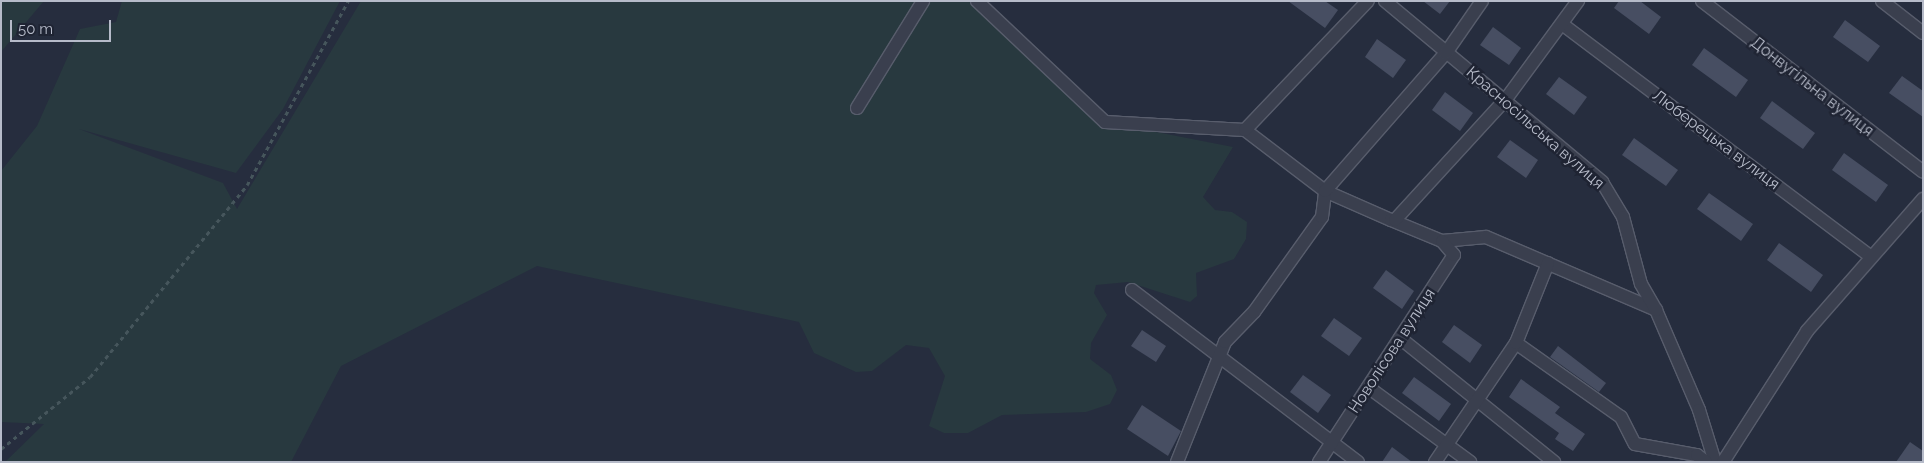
<!DOCTYPE html>
<meta charset="utf-8">
<style>
body{margin:0}
#map{position:relative;width:1924px;height:463px;overflow:hidden;background:#262d3e;font-family:Raleway,sans-serif}
div>[style]{position:absolute}
.green>*{inset:0;background:#28393f}
.building>*{inset:0;background:#474e62}
.path>*{height:2.5px;margin-top:-1.25px;transform-origin:0;background:repeating-linear-gradient(90deg,#46565c 0 4px,transparent 0 8px)}
.roads{filter:drop-shadow(1px 0 #585d6c) drop-shadow(-1px 0 #585d6c) drop-shadow(0 1px #585d6c) drop-shadow(0 -1px #585d6c)}
.minor>*{height:12px;margin:-6px;padding:0 6px;transform-origin:6px;border-radius:6px;background:#3a3f4e}
span{translate:-50% -50%;white-space:nowrap;text-align:center;line-height:1.15;-webkit-text-stroke:5px #1f2433;paint-order:stroke}
.street-label{font-size:16px;color:#b6bbc9}
.frame{position:absolute;inset:0;border:2px solid #b6bbc9;pointer-events:none}
.scale{position:absolute;left:10px;top:20px;width:101px;height:22px;box-sizing:border-box;border:2px solid #b6bbc9;border-top:0;padding-left:6px;font-size:15px;line-height:18px;white-space:nowrap;color:#b6bbc9;-webkit-text-stroke:4px #1f2433;paint-order:stroke}
</style>
<div id="map">
<div class="green">
<div style="clip-path:polygon(1px 1px,44px 1px,1px 52px)"></div>
<div style="clip-path:polygon(122px 1px,340px 1px,283px 109px,236px 173px,79px 129px,223px 183px,237px 209px,361px 1px,977px 1px,1105px 122px,1233px 147px,1203px 197px,1215px 210px,1232px 212px,1247px 222px,1246px 239px,1234px 259px,1196px 273px,1197px 296px,1190px 302px,1128px 282px,1096px 285px,1094px 293px,1107px 315px,1091px 343px,1090px 359px,1111px 375px,1117px 390px,1110px 404px,1086px 412px,1002px 415px,968px 433px,944px 433px,929px 426px,945px 376px,929px 348px,906px 345px,872px 371px,856px 372px,814px 353px,799px 322px,537px 266px,341px 366px,291px 462px,5px 462px,44px 424px,1px 422px,1px 171px,37px 126px,80px 29px,116px 22px)"></div>
</div>
<div class="building">
<div style="clip-path:polygon(1288px 1px,1325px 1px,1338px 10px,1325px 28px)"></div>
<div style="clip-path:polygon(1423px 1px,1450px 1px,1440px 14px)"></div>
<div style="clip-path:polygon(1619px 1px,1640px 1px,1661px 17px,1649px 34px,1614px 8px)"></div>
<div style="clip-path:polygon(1845px 20px,1880px 46px,1868px 62px,1833px 37px)"></div>
<div style="clip-path:polygon(1493px 27px,1521px 48px,1509px 65px,1480px 45px)"></div>
<div style="clip-path:polygon(1377px 39px,1406px 60px,1393px 78px,1365px 57px)"></div>
<div style="clip-path:polygon(1704px 48px,1748px 80px,1736px 97px,1692px 65px)"></div>
<div style="clip-path:polygon(1902px 76px,1923px 91px,1923px 117px,1889px 93px)"></div>
<div style="clip-path:polygon(1559px 77px,1587px 97px,1574px 115px,1546px 94px)"></div>
<div style="clip-path:polygon(1445px 92px,1473px 113px,1460px 131px,1432px 110px)"></div>
<div style="clip-path:polygon(1772px 101px,1815px 133px,1803px 149px,1760px 118px)"></div>
<div style="clip-path:polygon(1634px 138px,1678px 170px,1666px 186px,1622px 155px)"></div>
<div style="clip-path:polygon(1510px 140px,1538px 160px,1526px 178px,1497px 157px)"></div>
<div style="clip-path:polygon(1844px 153px,1888px 185px,1876px 202px,1832px 170px)"></div>
<div style="clip-path:polygon(1709px 193px,1753px 224px,1741px 241px,1697px 209px)"></div>
<div style="clip-path:polygon(1779px 243px,1823px 275px,1811px 292px,1767px 260px)"></div>
<div style="clip-path:polygon(1386px 270px,1414px 291px,1402px 309px,1373px 288px)"></div>
<div style="clip-path:polygon(1334px 318px,1362px 338px,1349px 356px,1321px 336px)"></div>
<div style="clip-path:polygon(1454px 325px,1482px 345px,1470px 363px,1442px 342px)"></div>
<div style="clip-path:polygon(1142px 330px,1166px 346px,1156px 362px,1131px 346px)"></div>
<div style="clip-path:polygon(1558px 346px,1606px 383px,1599px 392px,1550px 357px)"></div>
<div style="clip-path:polygon(1303px 375px,1331px 395px,1318px 413px,1290px 392px)"></div>
<div style="clip-path:polygon(1414px 377px,1451px 404px,1439px 421px,1402px 393px)"></div>
<div style="clip-path:polygon(1521px 379px,1560px 407px,1555px 413px,1585px 434px,1573px 451px,1555px 439px,1559px 433px,1509px 397px)"></div>
<div style="clip-path:polygon(1142px 405px,1181px 431px,1168px 456px,1127px 429px)"></div>
<div style="clip-path:polygon(1910px 442px,1923px 451px,1923px 462px,1896px 462px)"></div>
<div style="clip-path:polygon(1392px 447px,1412px 462px,1382px 462px)"></div>
</div>
<div class="path">
<div style="left:1px;top:449px;width:114px;rotate:-39deg"></div>
<div style="left:90px;top:377px;width:248px;rotate:-50.7deg"></div>
<div style="left:247px;top:185px;width:210px;rotate:-61.2deg"></div>
</div>
<div class="roads">
<div class="minor">
<div style="left:977px;top:1px;width:176px;rotate:43.4deg"></div>
<div style="left:1105px;top:122px;width:140px;rotate:3.3deg"></div>
<div style="left:1245px;top:130px;width:101px;rotate:37.3deg"></div>
<div style="left:1325px;top:191px;width:72px;rotate:23.7deg"></div>
<div style="left:1391px;top:220px;width:55px;rotate:22.4deg"></div>
<div style="left:1442px;top:241px;width:44px;rotate:-5.2deg"></div>
<div style="left:1486px;top:237px;width:185px;rotate:23.2deg"></div>
<div style="left:1656px;top:310px;width:109px;rotate:66.7deg"></div>
<div style="left:1699px;top:410px;width:54px;rotate:72.9deg"></div>
<div style="left:1385px;top:1px;width:283px;rotate:39.8deg"></div>
<div style="left:1602px;top:182px;width:41px;rotate:59deg"></div>
<div style="left:1623px;top:217px;width:69px;rotate:75deg"></div>
<div style="left:1641px;top:284px;width:30px;rotate:60deg"></div>
<div style="left:1702px;top:1px;width:279px;rotate:37.7deg"></div>
<div style="left:1882px;top:1px;width:52px;rotate:38deg"></div>
<div style="left:1562px;top:24px;width:386px;rotate:37deg"></div>
<div style="left:857px;top:108px;width:126px;rotate:-58.3deg"></div>
<div style="left:1245px;top:130px;width:178px;rotate:-46.4deg"></div>
<div style="left:1395px;top:220px;width:164px;rotate:-47.5deg"></div>
<div style="left:1506px;top:99px;width:122px;rotate:-53.7deg"></div>
<div style="left:1132px;top:290px;width:284px;rotate:37.3deg"></div>
<div style="left:1400px;top:338px;width:198px;rotate:38.8deg"></div>
<div style="left:1516px;top:343px;width:128px;rotate:35.2deg"></div>
<div style="left:1621px;top:417px;width:30px;rotate:63deg"></div>
<div style="left:1635px;top:444px;width:63px;rotate:10.1deg"></div>
<div style="left:1697px;top:455px;width:11px;rotate:38deg"></div>
<div style="left:1368px;top:387px;width:127px;rotate:36.3deg"></div>
<div style="left:1177px;top:462px;width:129px;rotate:-68.2deg"></div>
<div style="left:1225px;top:342px;width:42px;rotate:-46deg"></div>
<div style="left:1254px;top:312px;width:117px;rotate:-54.4deg"></div>
<div style="left:1322px;top:217px;width:26px;rotate:-83deg"></div>
<div style="left:1325px;top:191px;width:184px;rotate:-48.8deg"></div>
<div style="left:1446px;top:53px;width:63px;rotate:-55.3deg"></div>
<div style="left:1319px;top:462px;width:247px;rotate:-56.9deg"></div>
<div style="left:1454px;top:255px;width:18px;rotate:-131deg"></div>
<div style="left:1435px;top:462px;width:144px;rotate:-55.8deg"></div>
<div style="left:1516px;top:343px;width:86px;rotate:-68.2deg"></div>
<div style="left:1723px;top:462px;width:156px;rotate:-57.3deg"></div>
<div style="left:1807px;top:331px;width:176px;rotate:-48.7deg"></div>
</div>
</div>
<div class="street-label">
<span style="left:1812px;top:87px;rotate:38deg">Донвугільна вулиця</span>
<span style="left:1535px;top:128px;rotate:41deg">Красносільська вулиця</span>
<span style="left:1716px;top:140px;rotate:37deg">Люберецька вулиця</span>
<span style="left:1392px;top:351px;rotate:-57deg">Новолісова вулиця</span>
</div>
<div class="frame"></div>
<div class="scale">50 m</div>
</div>
